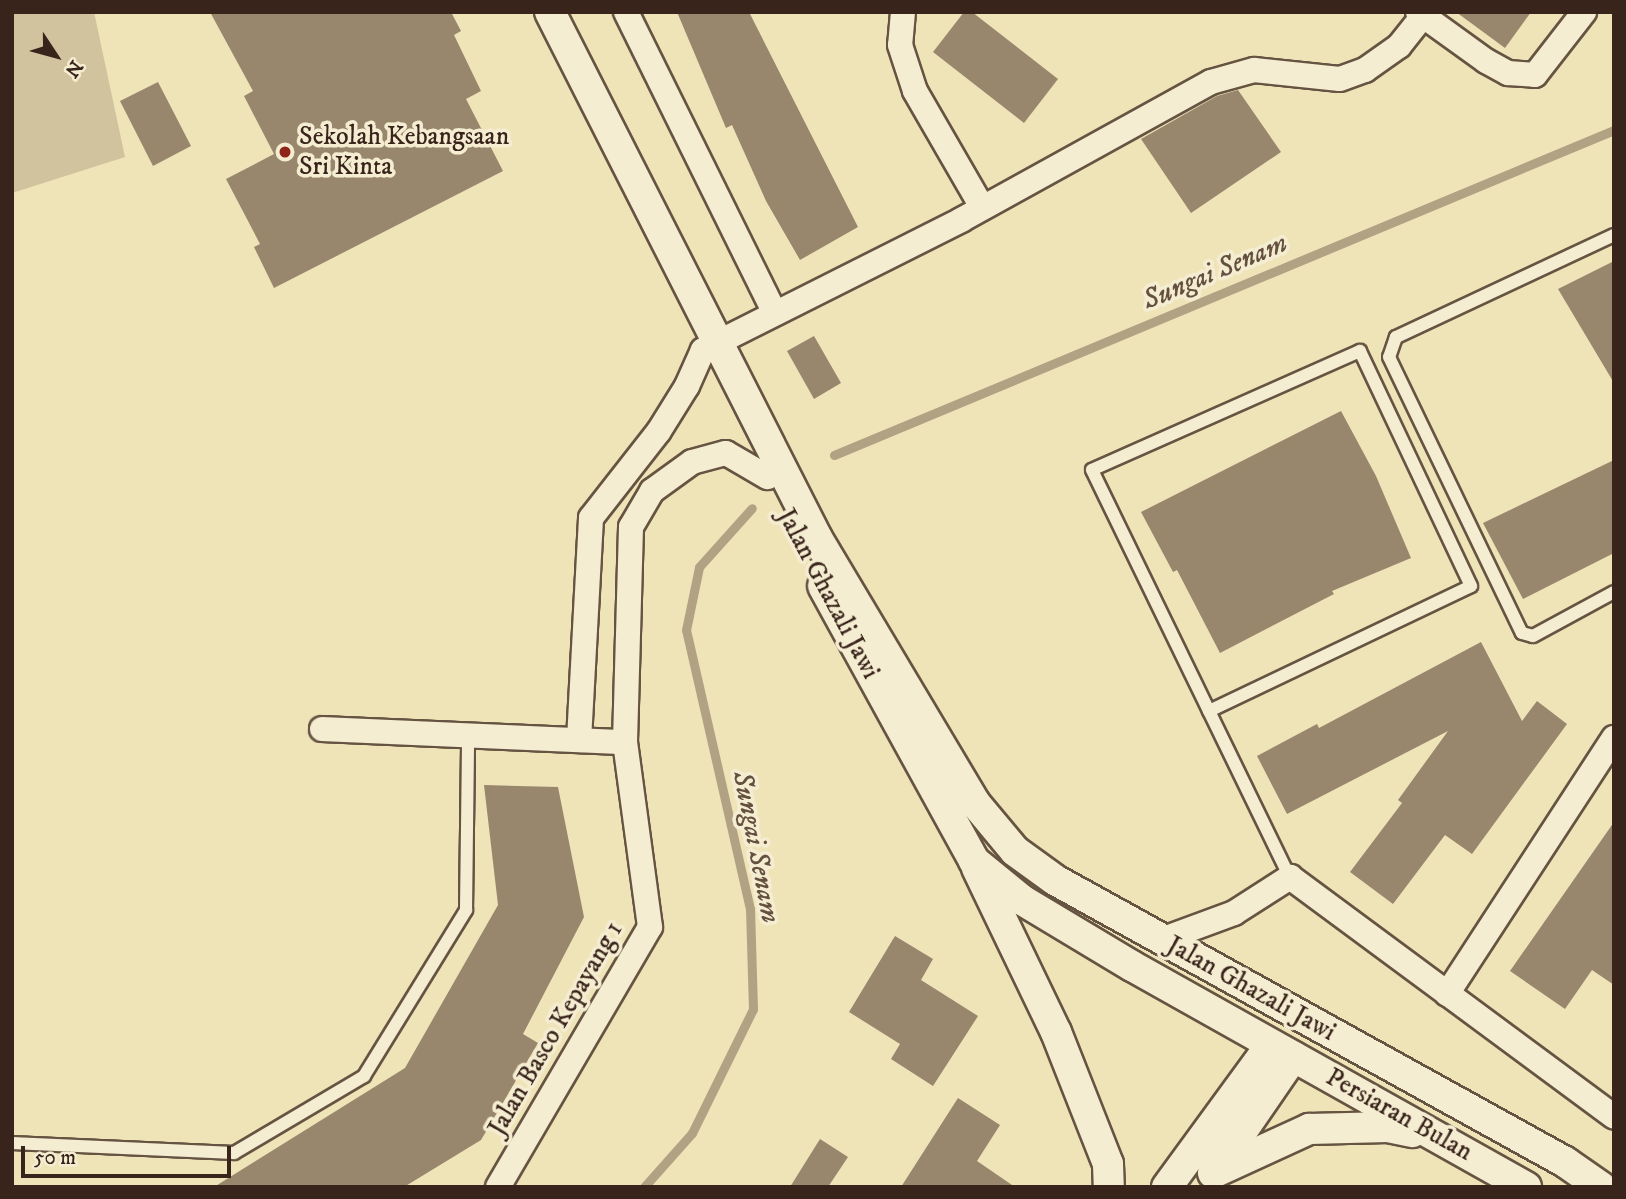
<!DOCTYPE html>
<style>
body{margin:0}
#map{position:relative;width:1626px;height:1199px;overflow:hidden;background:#efe3b8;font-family:"IM FELL DW Pica",serif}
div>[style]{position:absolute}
.green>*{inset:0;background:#d0c39d}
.stream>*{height:9px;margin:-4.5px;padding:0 4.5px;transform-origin:4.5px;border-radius:4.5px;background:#b1a283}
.building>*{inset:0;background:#98876d}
.roads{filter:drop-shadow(2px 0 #665442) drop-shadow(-2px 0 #665442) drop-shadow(0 2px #665442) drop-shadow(0 -2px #665442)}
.service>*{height:12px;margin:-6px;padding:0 6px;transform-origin:6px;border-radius:6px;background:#f5edd1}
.minor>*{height:24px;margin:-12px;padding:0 12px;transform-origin:12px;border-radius:12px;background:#f5edd1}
.tertiary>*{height:30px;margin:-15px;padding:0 15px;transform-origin:15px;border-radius:15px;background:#f5edd1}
.dots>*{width:19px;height:19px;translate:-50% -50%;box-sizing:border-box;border:4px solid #f5edd1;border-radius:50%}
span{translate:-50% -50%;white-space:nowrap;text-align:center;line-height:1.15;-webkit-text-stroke:7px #f5edd1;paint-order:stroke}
.poi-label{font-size:26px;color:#39241b}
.left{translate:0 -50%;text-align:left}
.street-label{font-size:26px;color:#39241b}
.water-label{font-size:28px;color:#63503f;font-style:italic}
.frame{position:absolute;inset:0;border:14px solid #39241b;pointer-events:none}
.north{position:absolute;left:21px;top:21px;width:70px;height:70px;-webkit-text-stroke:5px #f5edd1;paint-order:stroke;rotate:126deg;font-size:19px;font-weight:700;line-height:28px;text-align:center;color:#39241b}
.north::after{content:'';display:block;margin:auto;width:24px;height:32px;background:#39241b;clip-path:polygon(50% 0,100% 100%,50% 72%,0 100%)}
.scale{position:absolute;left:21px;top:1146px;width:210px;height:32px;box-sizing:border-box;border:4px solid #39241b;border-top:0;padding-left:9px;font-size:21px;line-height:24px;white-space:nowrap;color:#39241b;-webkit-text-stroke:5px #f5edd1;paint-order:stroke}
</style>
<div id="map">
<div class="green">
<div style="clip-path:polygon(12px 12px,94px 12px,125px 157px,12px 193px)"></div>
</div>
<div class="stream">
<div style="left:834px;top:455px;width:845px;rotate:-22.62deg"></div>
<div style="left:644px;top:1187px;width:72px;rotate:-48.4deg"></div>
<div style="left:692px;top:1133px;width:138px;rotate:-63.8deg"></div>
<div style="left:753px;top:1009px;width:100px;rotate:-91.7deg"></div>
<div style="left:750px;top:909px;width:286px;rotate:-102.9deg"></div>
<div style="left:686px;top:630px;width:64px;rotate:-78.3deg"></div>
<div style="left:699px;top:567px;width:79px;rotate:-48.1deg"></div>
</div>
<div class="building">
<div style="clip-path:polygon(210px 12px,451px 12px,461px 31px,454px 35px,481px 91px,466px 99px,503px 171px,274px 288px,254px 247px,260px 244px,226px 179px,274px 154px,244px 96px,253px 91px)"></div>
<div style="clip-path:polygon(677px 12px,749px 12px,858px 227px,800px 260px,766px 201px,732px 125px,726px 128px)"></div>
<div style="clip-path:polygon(964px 12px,972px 12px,1058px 79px,1024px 123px,933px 52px)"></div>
<div style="clip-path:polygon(1456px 12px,1531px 12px,1505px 48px)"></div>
<div style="clip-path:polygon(158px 82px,191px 146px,153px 166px,120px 101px)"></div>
<div style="clip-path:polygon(1238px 90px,1281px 152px,1191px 213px,1141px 139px,1217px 96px)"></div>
<div style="clip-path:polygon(1614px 261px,1614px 383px,1558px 289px)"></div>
<div style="clip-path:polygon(814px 336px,841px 383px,814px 399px,787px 351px)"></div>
<div style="clip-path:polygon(1341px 411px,1376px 476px,1411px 558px,1332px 591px,1334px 594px,1220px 653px,1177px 570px,1173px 572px,1141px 512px)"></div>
<div style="clip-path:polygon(1614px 460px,1614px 553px,1523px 599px,1483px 523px)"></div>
<div style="clip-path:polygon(1481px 642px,1522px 721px,1537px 701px,1567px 724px,1472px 854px,1445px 835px,1393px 904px,1350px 872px,1402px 803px,1398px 800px,1448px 731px,1287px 814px,1257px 756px,1317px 724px,1319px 728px)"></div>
<div style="clip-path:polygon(484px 785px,558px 787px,584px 917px,523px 1034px,538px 1043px,481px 1140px,404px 1187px,214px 1187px,405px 1068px,498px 905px)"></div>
<div style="clip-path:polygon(1614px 822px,1614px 985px,1592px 970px,1565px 1009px,1510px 971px)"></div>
<div style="clip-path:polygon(895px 936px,933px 959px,921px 980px,978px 1016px,933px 1086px,891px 1059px,900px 1044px,849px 1012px)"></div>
<div style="clip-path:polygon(958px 1098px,1000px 1125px,977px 1161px,1015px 1187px,901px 1187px)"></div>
<div style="clip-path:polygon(820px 1139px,848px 1157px,828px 1187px,790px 1187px)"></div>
</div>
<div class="roads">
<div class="service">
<div style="left:1614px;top:235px;width:241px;rotate:154.9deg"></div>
<div style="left:1396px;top:337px;width:21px;rotate:109deg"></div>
<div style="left:1389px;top:357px;width:306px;rotate:64.3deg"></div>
<div style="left:1522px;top:633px;width:11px;rotate:15deg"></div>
<div style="left:1533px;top:636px;width:92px;rotate:-28.5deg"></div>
<div style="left:1209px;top:711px;width:290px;rotate:-25.5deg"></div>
<div style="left:1471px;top:586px;width:260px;rotate:-115.3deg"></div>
<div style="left:1360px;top:351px;width:293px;rotate:156.1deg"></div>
<div style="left:1092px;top:470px;width:453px;rotate:64.1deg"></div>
<div style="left:12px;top:1143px;width:222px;rotate:2.6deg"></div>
<div style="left:234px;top:1153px;width:151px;rotate:-30.6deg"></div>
<div style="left:364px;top:1076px;width:195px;rotate:-58.4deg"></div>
<div style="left:466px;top:910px;width:175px;rotate:-89.3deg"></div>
</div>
<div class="minor">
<div style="left:626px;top:12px;width:336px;rotate:63.7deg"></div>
<div style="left:903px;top:12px;width:33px;rotate:95deg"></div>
<div style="left:900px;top:45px;width:48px;rotate:71.9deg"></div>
<div style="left:915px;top:91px;width:134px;rotate:60deg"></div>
<div style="left:1418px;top:12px;width:84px;rotate:35.8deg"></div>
<div style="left:1486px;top:61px;width:25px;rotate:29deg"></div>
<div style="left:1508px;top:73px;width:27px;rotate:4deg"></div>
<div style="left:1535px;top:75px;width:80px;rotate:-52.1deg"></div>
<div style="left:322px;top:729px;width:303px;rotate:2.5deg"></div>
<div style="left:579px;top:740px;width:222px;rotate:-86.9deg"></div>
<div style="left:591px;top:518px;width:110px;rotate:-52deg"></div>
<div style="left:659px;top:431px;width:53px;rotate:-58.1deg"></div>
<div style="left:687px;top:386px;width:39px;rotate:-66deg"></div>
<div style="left:703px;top:350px;width:289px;rotate:-26.7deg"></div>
<div style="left:961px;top:220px;width:286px;rotate:-28.9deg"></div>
<div style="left:1211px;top:82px;width:45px;rotate:-15.6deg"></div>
<div style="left:1254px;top:70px;width:86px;rotate:6deg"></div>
<div style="left:1340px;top:79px;width:27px;rotate:-20deg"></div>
<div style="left:1365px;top:70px;width:42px;rotate:-35.2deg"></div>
<div style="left:1399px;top:46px;width:43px;rotate:-51.5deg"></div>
<div style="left:1161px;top:940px;width:78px;rotate:-20.3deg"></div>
<div style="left:1234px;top:913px;width:67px;rotate:-32.7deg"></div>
<div style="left:1290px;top:877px;width:403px;rotate:36.5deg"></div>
<div style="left:1447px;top:994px;width:306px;rotate:-56.9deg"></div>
<div style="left:498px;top:1187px;width:301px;rotate:-59.7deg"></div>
<div style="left:650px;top:927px;width:187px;rotate:-97.7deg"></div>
<div style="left:625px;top:742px;width:215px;rotate:-88.4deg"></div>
<div style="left:631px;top:527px;width:42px;rotate:-59.7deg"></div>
<div style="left:652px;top:491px;width:49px;rotate:-35.9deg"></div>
<div style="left:692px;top:462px;width:35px;rotate:-15deg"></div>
<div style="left:726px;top:453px;width:48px;rotate:30.3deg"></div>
</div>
<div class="tertiary">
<div style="left:550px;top:12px;width:590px;rotate:63.09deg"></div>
<div style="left:817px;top:538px;width:309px;rotate:59.2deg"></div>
<div style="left:975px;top:803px;width:62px;rotate:50.2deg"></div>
<div style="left:1015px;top:851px;width:49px;rotate:35.9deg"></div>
<div style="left:1055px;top:880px;width:583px;rotate:28.94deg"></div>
<div style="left:1565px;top:1162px;width:44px;rotate:34.8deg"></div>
<div style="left:823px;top:586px;width:314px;rotate:61.2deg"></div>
<div style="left:974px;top:861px;width:62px;rotate:39.1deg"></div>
<div style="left:1022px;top:900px;width:128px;rotate:31deg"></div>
<div style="left:1132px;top:966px;width:452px;rotate:29.3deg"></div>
<div style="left:977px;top:868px;width:182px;rotate:64.3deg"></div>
<div style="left:1056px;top:1032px;width:142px;rotate:68.5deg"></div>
<div style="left:1108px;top:1164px;width:23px;rotate:88deg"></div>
<div style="left:1214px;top:1172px;width:140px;rotate:-55.5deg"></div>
<div style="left:1213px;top:1173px;width:106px;rotate:-24.6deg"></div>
<div style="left:1309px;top:1129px;width:79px;rotate:-1.5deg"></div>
<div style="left:1388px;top:1127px;width:25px;rotate:12deg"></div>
<div style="left:1167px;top:1187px;width:176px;rotate:-53.8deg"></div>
</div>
</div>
<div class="dots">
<div style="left:285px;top:152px;background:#8f2418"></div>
</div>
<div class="poi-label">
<span class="left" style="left:299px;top:152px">Sekolah Kebangsaan<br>Sri Kinta</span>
</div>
<div class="street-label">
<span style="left:828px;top:594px;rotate:62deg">Jalan Ghazali Jawi</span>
<span style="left:1251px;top:989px;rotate:29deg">Jalan Ghazali Jawi</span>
<span style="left:556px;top:1029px;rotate:-60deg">Jalan Basco Kepayang 1</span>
<span style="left:1399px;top:1115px;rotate:29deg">Persiaran Bulan</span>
</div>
<div class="water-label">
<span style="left:1215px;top:272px;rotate:-23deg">Sungai Senam</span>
<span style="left:756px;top:847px;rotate:79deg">Sungai Senam</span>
</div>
<div class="frame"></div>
<div class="north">N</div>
<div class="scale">50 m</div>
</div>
